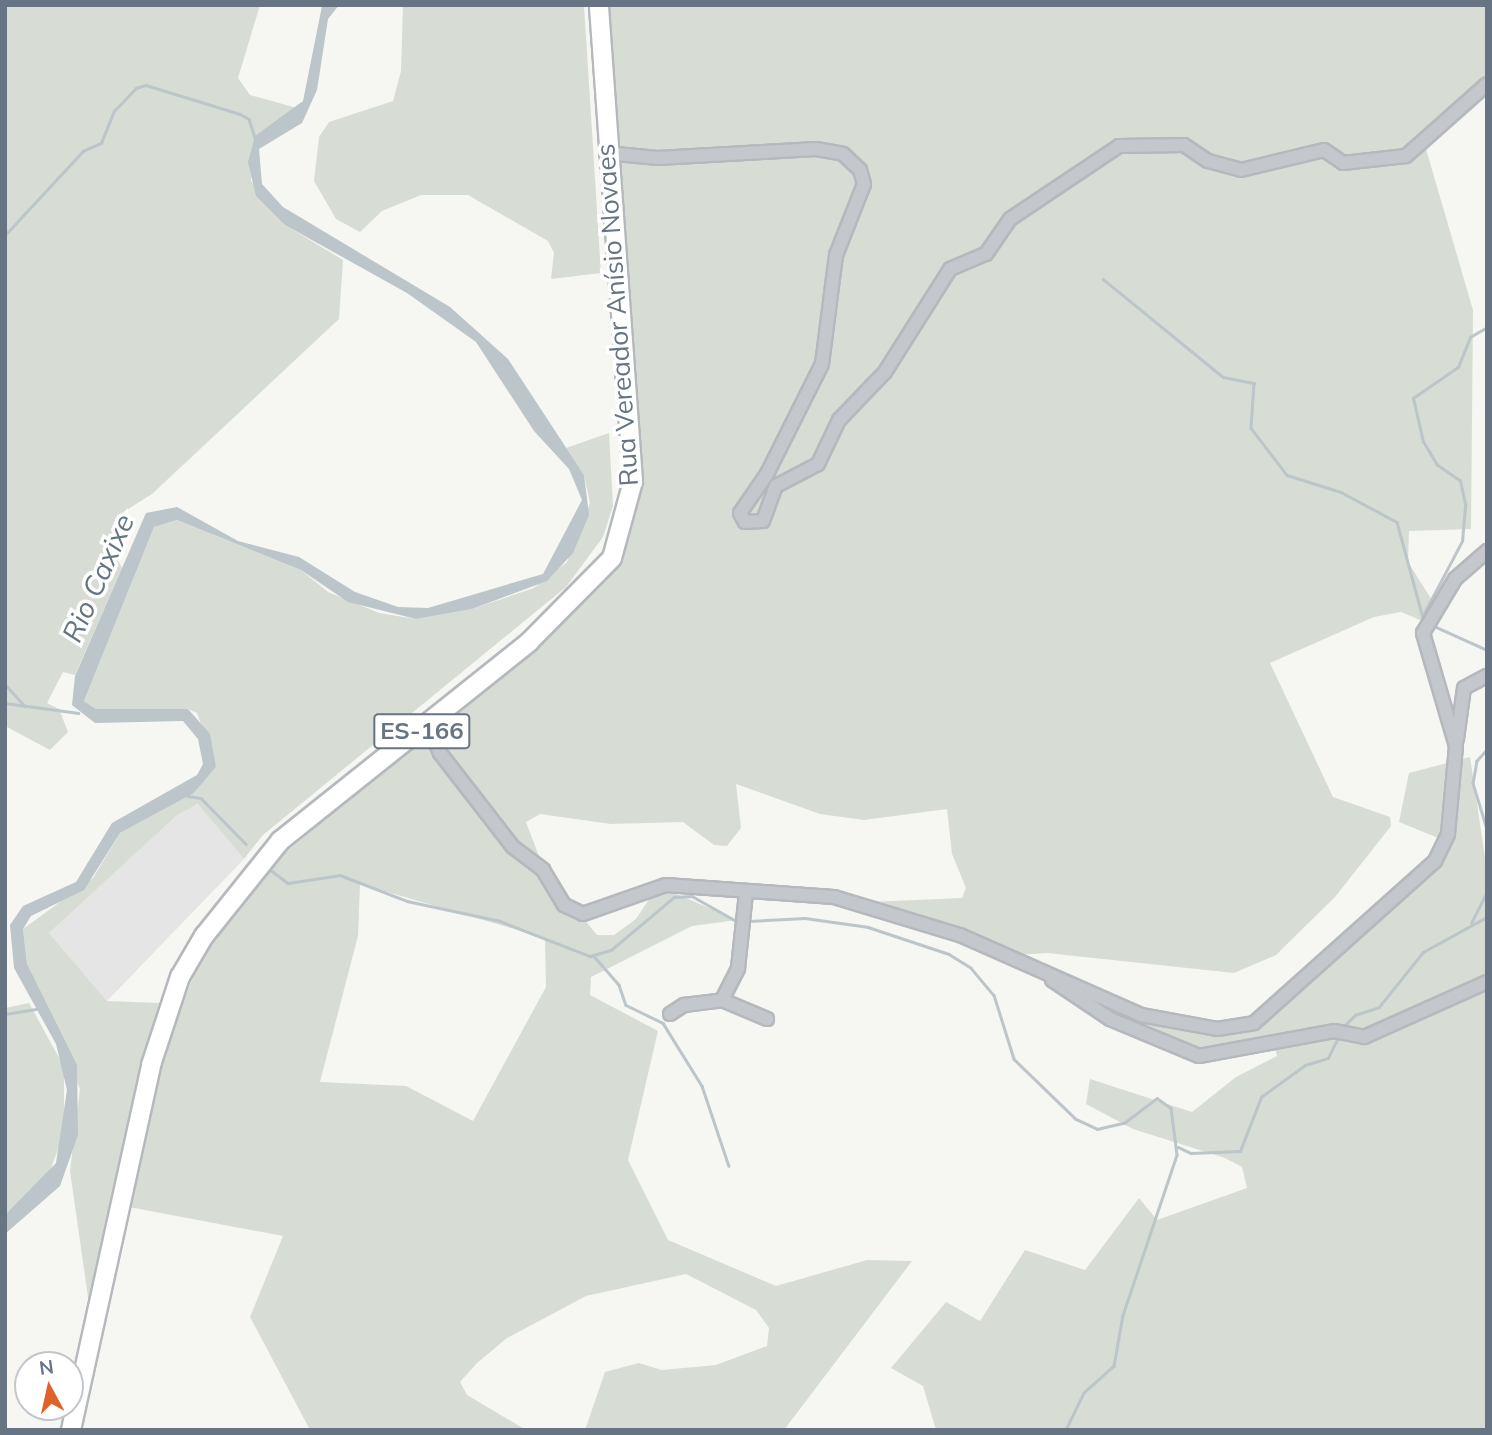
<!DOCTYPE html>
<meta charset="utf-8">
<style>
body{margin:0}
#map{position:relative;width:1492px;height:1435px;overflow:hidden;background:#f6f6f3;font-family:Mulish,sans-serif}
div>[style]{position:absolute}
.built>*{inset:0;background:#e4e5e4}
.green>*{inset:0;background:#d7ddd4}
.water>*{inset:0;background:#bbc5ca}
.stream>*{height:2.5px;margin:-1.25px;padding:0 1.25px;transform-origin:1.25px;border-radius:1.25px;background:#bbc5ca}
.roads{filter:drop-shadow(2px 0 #b5b9bd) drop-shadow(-2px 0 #b5b9bd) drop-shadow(0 2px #b5b9bd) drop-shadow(0 -2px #b5b9bd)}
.minor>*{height:12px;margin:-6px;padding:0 6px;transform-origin:6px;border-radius:6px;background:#c4c7cb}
.primary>*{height:18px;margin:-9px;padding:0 9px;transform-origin:9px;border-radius:9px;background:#fff}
span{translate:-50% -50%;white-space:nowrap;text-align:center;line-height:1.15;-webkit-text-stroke:7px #fff;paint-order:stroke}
.shield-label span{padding:2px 5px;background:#fff;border:2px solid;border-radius:5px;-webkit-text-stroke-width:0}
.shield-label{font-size:24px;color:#667483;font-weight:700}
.street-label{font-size:26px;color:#667483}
.water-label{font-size:28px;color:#627680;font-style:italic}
.frame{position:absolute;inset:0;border:7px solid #667483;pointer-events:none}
.north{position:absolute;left:14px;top:1351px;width:70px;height:70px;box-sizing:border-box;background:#fff;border:2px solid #c2c7cd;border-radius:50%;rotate:352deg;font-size:19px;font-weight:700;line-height:28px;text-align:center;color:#667483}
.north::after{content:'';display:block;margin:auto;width:24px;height:32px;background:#e06129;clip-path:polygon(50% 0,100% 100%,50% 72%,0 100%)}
</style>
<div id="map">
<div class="built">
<div style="clip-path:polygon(199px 804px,244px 859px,107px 1001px,49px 933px,177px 814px)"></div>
</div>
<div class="green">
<div style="clip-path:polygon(5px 5px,260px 5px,238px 78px,250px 95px,297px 108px,255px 136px,251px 181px,285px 225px,343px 260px,339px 319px,152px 494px,117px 516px,109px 543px,122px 568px,75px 675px,63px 672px,47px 703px,59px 709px,68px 732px,50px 750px,5px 726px)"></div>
<div style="clip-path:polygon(403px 5px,584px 5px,601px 273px,551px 279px,554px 253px,548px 241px,468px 195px,421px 195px,382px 211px,360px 232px,336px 219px,314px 181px,319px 137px,329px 122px,393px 101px,401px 71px)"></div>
<div style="clip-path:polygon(evenodd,599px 5px,1487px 5px,1487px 84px,1426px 149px,1473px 310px,1471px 529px,1409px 531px,1408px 562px,1435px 605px,1425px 622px,1401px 612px,1374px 617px,1270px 663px,1333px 797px,1390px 817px,1391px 826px,1335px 897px,1276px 955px,1234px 973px,1047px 953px,1002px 956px,869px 902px,962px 898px,966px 888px,952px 854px,947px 809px,864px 820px,820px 814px,736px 784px,741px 828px,727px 846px,714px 845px,683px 822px,611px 824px,540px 814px,526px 822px,545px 872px,597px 935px,614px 935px,636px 919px,658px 886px,737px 920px,692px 926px,591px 977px,590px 995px,658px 1031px,628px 1160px,668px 1240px,776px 1286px,867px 1260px,912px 1261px,784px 1430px,585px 1430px,605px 1372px,639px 1363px,662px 1370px,716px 1365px,767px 1346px,769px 1328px,756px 1310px,686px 1274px,586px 1296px,507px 1338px,477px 1363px,460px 1382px,467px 1395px,526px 1430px,310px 1430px,250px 1317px,283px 1236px,129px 1207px,167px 1040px,202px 956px,228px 913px,280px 857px,565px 619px,617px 558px,639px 491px,599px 5px,360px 884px,545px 938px,546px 987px,473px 1121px,406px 1086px,320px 1082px,358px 936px,360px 884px)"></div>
<div style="clip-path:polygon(609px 433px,613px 506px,603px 537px,566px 587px,263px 835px,244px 859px,198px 804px,177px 815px,49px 933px,107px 1001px,159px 1003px,90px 1311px,70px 1171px,80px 1089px,27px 964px,23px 929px,93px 878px,120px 833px,194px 793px,216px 767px,197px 713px,188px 709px,96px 709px,84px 701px,154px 527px,177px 520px,301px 570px,328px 592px,379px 613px,416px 619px,472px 609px,534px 588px,567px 562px,590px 503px,584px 475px,566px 448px)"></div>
<div style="clip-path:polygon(1470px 757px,1487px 871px,1487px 1430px,936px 1430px,923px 1386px,891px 1368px,946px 1302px,980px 1321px,1025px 1250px,1085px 1270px,1139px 1198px,1157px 1220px,1247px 1188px,1242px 1167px,1225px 1158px,1133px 1129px,1086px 1104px,1090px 1079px,1192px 1112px,1236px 1077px,1277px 1056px,1275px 1047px,1212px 1053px,1129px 1017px,1226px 1028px,1244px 1024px,1448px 842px,1399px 822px,1409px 773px)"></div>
<div style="clip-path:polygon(29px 1003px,64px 1067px,64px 1133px,48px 1176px,5px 1215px,5px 1008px)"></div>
</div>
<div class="water">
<div style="clip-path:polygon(339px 5px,328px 19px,317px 90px,302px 123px,259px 149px,262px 184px,283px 207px,450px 307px,508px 359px,584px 475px,589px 515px,573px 553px,547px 581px,472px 609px,416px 619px,348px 602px,301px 570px,177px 520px,154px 527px,84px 701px,96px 709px,188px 709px,210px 734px,216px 767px,194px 793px,120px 833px,84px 890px,31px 916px,23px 929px,27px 964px,77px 1065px,78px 1135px,60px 1186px,5px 1234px,5px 1215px,56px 1163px,67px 1090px,56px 1044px,14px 968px,10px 925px,23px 906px,76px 882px,112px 823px,197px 775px,203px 764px,198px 739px,183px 721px,95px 723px,72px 705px,75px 676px,146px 513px,177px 507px,238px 541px,299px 557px,355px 592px,398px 607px,428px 608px,543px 574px,582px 500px,569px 469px,534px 431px,476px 342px,407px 293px,285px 225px,256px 196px,248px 162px,255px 136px,303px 101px,322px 6px)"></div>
</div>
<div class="stream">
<div style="left:5px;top:235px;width:115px;rotate:-47.1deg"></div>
<div style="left:83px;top:151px;width:20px;rotate:-24deg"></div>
<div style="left:101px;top:143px;width:35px;rotate:-68deg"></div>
<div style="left:114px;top:111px;width:32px;rotate:-46deg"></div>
<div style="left:136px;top:88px;width:10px;rotate:-17deg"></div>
<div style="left:146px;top:85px;width:98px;rotate:17.1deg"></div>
<div style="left:240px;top:114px;width:10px;rotate:29deg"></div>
<div style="left:249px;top:119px;width:23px;rotate:72deg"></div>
<div style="left:1103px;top:279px;width:155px;rotate:39.2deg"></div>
<div style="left:1223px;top:377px;width:32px;rotate:11deg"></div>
<div style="left:1254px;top:383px;width:45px;rotate:93.8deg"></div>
<div style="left:1251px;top:428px;width:59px;rotate:52.5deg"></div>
<div style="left:1287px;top:475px;width:57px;rotate:17.5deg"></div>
<div style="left:1341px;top:492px;width:64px;rotate:28.2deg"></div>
<div style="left:1397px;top:522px;width:99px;rotate:74.8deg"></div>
<div style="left:1422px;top:617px;width:86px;rotate:-62.2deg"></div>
<div style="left:1462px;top:541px;width:37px;rotate:-85deg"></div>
<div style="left:1465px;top:504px;width:24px;rotate:-102deg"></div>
<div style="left:1460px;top:481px;width:28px;rotate:-145deg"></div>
<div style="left:1437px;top:465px;width:27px;rotate:-121deg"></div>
<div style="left:1423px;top:442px;width:45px;rotate:-102.8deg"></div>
<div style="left:1413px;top:398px;width:55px;rotate:-34.6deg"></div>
<div style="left:1458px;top:367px;width:32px;rotate:-68deg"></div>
<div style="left:1470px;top:337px;width:20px;rotate:-30deg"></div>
<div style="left:1436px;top:627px;width:56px;rotate:24.3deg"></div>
<div style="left:5px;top:684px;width:30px;rotate:48deg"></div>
<div style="left:5px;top:703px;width:74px;rotate:7.8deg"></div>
<div style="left:1487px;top:750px;width:15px;rotate:132deg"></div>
<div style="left:1477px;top:761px;width:22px;rotate:100deg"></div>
<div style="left:1473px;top:783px;width:48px;rotate:73.1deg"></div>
<div style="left:188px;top:796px;width:13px;rotate:9deg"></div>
<div style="left:201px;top:798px;width:64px;rotate:45.6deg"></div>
<div style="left:272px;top:871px;width:20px;rotate:37deg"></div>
<div style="left:288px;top:883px;width:53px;rotate:-8.7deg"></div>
<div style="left:340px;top:875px;width:72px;rotate:21.2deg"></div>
<div style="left:407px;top:901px;width:95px;rotate:12.1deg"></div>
<div style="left:500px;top:921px;width:97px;rotate:21.3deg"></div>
<div style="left:590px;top:956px;width:22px;rotate:-16deg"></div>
<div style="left:611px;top:950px;width:82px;rotate:-40.1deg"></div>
<div style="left:674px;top:897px;width:18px;rotate:-3deg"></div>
<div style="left:692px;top:896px;width:53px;rotate:29.5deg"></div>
<div style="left:749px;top:921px;width:56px;rotate:-3.1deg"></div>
<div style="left:805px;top:918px;width:64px;rotate:8.1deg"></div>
<div style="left:868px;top:927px;width:85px;rotate:18.4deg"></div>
<div style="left:949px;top:954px;width:26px;rotate:32deg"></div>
<div style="left:971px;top:968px;width:35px;rotate:50deg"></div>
<div style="left:994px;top:995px;width:67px;rotate:72.6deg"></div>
<div style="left:1014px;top:1059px;width:86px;rotate:44.1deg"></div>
<div style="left:1076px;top:1119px;width:23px;rotate:25deg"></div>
<div style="left:1097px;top:1129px;width:28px;rotate:-13deg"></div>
<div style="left:1124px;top:1123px;width:41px;rotate:-37.1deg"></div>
<div style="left:1157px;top:1098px;width:17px;rotate:36deg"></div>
<div style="left:1171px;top:1108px;width:47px;rotate:82.7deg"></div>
<div style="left:1177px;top:1155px;width:169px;rotate:108.6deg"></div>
<div style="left:1123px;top:1315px;width:52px;rotate:100deg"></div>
<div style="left:1114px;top:1366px;width:40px;rotate:138deg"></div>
<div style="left:1084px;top:1393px;width:41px;rotate:115.9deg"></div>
<div style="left:1471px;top:923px;width:36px;rotate:-63deg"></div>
<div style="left:594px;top:956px;width:38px;rotate:49deg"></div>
<div style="left:619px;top:985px;width:21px;rotate:71deg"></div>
<div style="left:626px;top:1005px;width:41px;rotate:25.9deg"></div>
<div style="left:663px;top:1023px;width:74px;rotate:58.2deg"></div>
<div style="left:702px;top:1086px;width:84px;rotate:71.4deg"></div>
<div style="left:5px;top:1014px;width:31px;rotate:-9deg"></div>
<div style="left:1341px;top:1029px;width:20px;rotate:-45deg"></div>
<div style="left:1355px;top:1015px;width:25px;rotate:-18deg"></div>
<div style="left:1379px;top:1007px;width:70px;rotate:-51.3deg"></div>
<div style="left:1423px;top:952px;width:73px;rotate:-28.7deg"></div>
<div style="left:1178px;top:1147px;width:14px;rotate:25deg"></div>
<div style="left:1191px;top:1153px;width:49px;rotate:-2.3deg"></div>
<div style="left:1240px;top:1151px;width:58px;rotate:-68.7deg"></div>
<div style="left:1261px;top:1097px;width:54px;rotate:-36deg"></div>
<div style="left:1305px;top:1065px;width:24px;rotate:-17deg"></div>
<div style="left:1328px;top:1058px;width:25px;rotate:-64deg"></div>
</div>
<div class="roads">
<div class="minor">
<div style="left:606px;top:153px;width:52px;rotate:5.5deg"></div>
<div style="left:658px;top:158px;width:158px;rotate:-3.3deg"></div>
<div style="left:816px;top:149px;width:27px;rotate:10deg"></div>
<div style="left:843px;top:154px;width:23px;rotate:43deg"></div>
<div style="left:860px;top:170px;width:15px;rotate:74deg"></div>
<div style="left:864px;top:184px;width:76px;rotate:111.5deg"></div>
<div style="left:836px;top:255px;width:110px;rotate:97.3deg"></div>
<div style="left:822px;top:364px;width:123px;rotate:116.6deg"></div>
<div style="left:767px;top:474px;width:47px;rotate:124.7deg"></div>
<div style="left:740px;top:513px;width:10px;rotate:61deg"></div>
<div style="left:745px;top:522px;width:18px;rotate:-3deg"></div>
<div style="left:763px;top:521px;width:37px;rotate:-70deg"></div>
<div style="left:776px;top:486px;width:47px;rotate:-27.6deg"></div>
<div style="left:818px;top:464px;width:49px;rotate:-64.5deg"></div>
<div style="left:839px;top:420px;width:66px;rotate:-46.2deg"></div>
<div style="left:885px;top:372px;width:122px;rotate:-57.7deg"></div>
<div style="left:950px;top:269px;width:39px;rotate:-23deg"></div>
<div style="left:986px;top:254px;width:42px;rotate:-55.6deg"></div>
<div style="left:1010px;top:219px;width:131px;rotate:-33.8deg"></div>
<div style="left:1119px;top:146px;width:65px;rotate:-0.9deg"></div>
<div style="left:1184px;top:145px;width:29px;rotate:34deg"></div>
<div style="left:1208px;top:161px;width:34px;rotate:15deg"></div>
<div style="left:1241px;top:170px;width:85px;rotate:-13.5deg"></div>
<div style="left:1324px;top:150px;width:23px;rotate:34deg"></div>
<div style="left:1343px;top:163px;width:63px;rotate:-6.3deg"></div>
<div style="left:1406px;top:156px;width:108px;rotate:-41.6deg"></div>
<div style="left:428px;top:726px;width:30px;rotate:66deg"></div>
<div style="left:440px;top:753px;width:119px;rotate:52.2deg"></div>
<div style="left:513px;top:847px;width:38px;rotate:37deg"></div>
<div style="left:543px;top:870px;width:41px;rotate:59deg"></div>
<div style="left:564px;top:905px;width:21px;rotate:25deg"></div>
<div style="left:583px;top:914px;width:88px;rotate:-19.3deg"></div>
<div style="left:666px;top:885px;width:168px;rotate:4.1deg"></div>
<div style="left:834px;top:897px;width:132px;rotate:16.8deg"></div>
<div style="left:960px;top:935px;width:198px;rotate:23.8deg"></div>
<div style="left:1141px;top:1015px;width:77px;rotate:10.4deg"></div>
<div style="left:1217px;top:1029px;width:37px;rotate:-9deg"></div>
<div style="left:1254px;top:1023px;width:243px;rotate:-41.8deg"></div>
<div style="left:1435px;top:861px;width:30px;rotate:-64deg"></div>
<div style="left:1448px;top:834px;width:88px;rotate:-84.8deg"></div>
<div style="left:1456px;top:746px;width:118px;rotate:-106.3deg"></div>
<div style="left:1423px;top:633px;width:63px;rotate:-59.3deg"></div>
<div style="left:1455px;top:579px;width:43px;rotate:-41.2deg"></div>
<div style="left:1457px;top:739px;width:51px;rotate:-82.2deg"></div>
<div style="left:1464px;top:688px;width:26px;rotate:-28deg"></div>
<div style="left:1052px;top:980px;width:70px;rotate:33.9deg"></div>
<div style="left:1110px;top:1019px;width:96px;rotate:22.6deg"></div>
<div style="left:1199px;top:1056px;width:137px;rotate:-10.5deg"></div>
<div style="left:1334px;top:1031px;width:31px;rotate:11deg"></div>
<div style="left:1364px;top:1037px;width:135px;rotate:-24.1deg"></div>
<div style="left:722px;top:1000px;width:49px;rotate:22.9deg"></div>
<div style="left:670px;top:1014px;width:17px;rotate:-33deg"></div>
<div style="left:684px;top:1005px;width:38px;rotate:-7deg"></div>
<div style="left:722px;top:1000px;width:36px;rotate:-63deg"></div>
<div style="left:738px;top:968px;width:75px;rotate:-83.9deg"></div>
</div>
<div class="primary">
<div style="left:71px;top:1430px;width:374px;rotate:-77.6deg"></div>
<div style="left:151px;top:1065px;width:93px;rotate:-71.8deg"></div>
<div style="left:180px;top:977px;width:48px;rotate:-59.7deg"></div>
<div style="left:204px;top:936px;width:122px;rotate:-51.3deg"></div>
<div style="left:280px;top:841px;width:319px;rotate:-38.6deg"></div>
<div style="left:529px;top:642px;width:118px;rotate:-45.3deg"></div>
<div style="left:612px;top:558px;width:80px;rotate:-74.7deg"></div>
<div style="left:633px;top:481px;width:477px;rotate:-94.1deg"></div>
</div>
</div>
<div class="shield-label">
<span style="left:422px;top:731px">ES-166</span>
</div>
<div class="street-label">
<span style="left:617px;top:315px;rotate:-94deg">Rua Vereador Anísio Novaes</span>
</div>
<div class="water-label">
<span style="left:98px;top:578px;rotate:-66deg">Rio Caxixe</span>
</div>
<div class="frame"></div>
<div class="north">N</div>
</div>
